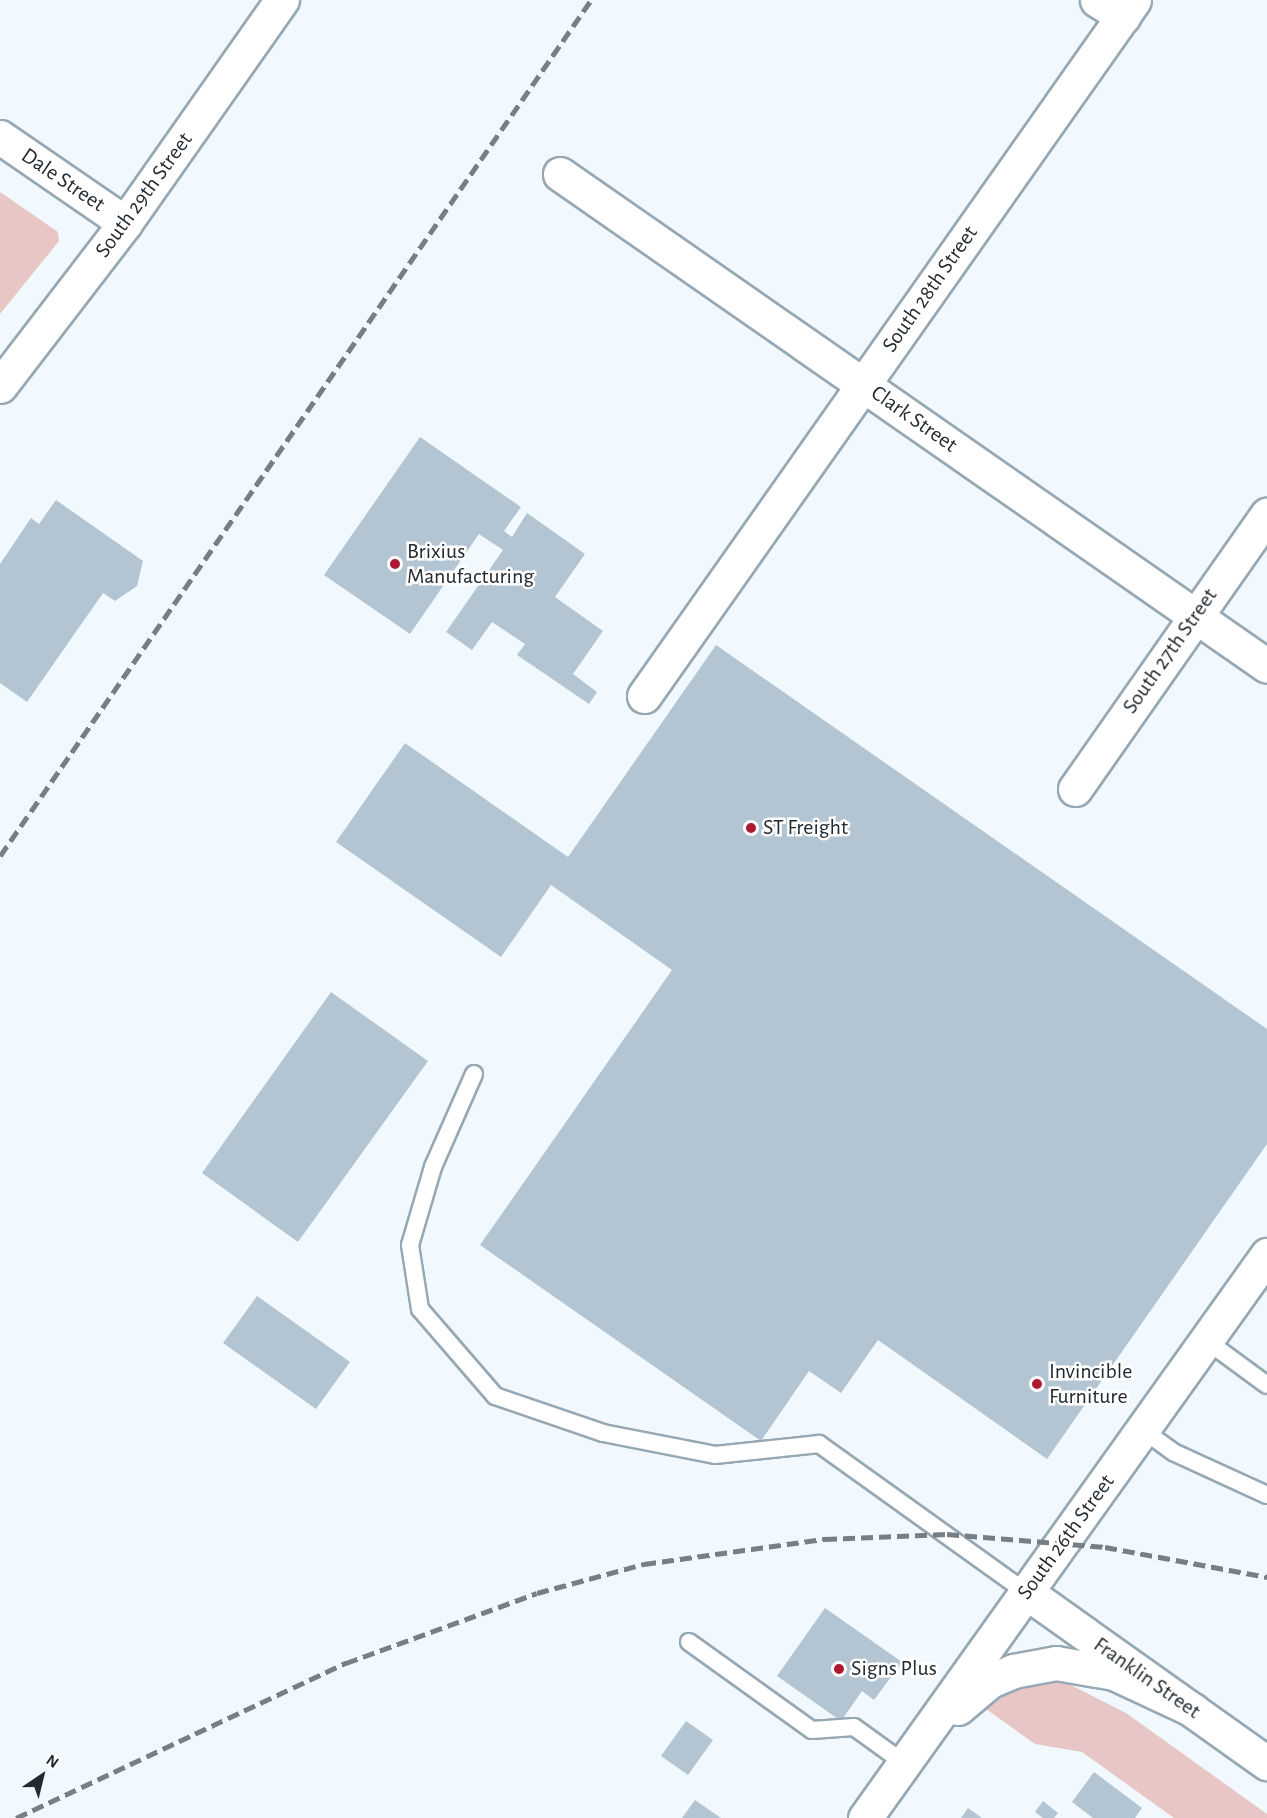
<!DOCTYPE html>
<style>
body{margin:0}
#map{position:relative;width:1267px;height:1818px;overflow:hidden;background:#f1f9fe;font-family:"Alegreya Sans",sans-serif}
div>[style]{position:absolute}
.green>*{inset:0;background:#e7c6c5}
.building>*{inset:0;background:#b3c5d2}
.roads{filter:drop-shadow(2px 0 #96a8b4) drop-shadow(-2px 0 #96a8b4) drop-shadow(0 2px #96a8b4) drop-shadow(0 -2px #96a8b4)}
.lane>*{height:16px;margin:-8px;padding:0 8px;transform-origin:8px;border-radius:8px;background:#fff}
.street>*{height:33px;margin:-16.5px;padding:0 16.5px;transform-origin:16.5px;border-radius:16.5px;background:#fff}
.rail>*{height:4.5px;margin-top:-2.25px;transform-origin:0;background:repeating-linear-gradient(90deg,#787f84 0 12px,transparent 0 18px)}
.dots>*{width:16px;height:16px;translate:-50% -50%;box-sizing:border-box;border:3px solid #fff;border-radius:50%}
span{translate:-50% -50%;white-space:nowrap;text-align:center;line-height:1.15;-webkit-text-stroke:5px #fff;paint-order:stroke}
.street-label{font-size:22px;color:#232a2f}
.poi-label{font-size:22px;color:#232a2f}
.left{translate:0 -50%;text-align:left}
.north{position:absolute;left:12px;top:1746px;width:60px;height:60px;-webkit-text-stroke:4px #fff;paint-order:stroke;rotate:35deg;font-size:16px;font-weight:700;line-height:24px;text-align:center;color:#232a2f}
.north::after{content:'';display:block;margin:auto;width:21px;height:27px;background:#232a2f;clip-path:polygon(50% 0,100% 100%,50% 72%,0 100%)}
</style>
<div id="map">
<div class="green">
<div style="clip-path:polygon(0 192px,58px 232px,59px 241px,0 314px)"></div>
<div style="clip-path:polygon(1041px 1680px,1067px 1683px,1126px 1713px,1267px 1814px,1267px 1818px,1174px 1818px,1082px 1752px,1035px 1744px,986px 1709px,1024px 1682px)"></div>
</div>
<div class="building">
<div style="clip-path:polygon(420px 437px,521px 507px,504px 531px,512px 537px,527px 513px,585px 554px,555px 597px,603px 631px,573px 674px,597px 692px,589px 704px,517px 655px,525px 644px,492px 622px,472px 650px,446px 632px,503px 550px,479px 534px,410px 634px,324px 575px)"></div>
<div style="clip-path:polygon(56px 500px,143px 561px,137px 586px,115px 601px,103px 593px,27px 702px,0 683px,0 564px,31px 518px,39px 524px)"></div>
<div style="clip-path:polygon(716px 645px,1267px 1029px,1267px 1144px,1047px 1459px,878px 1340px,841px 1393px,809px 1371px,761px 1441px,480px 1245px,672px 970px,551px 885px,501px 957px,336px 842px,405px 743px,568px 857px)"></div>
<div style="clip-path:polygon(331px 992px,428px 1061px,298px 1242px,202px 1173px)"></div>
<div style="clip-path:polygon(257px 1296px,350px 1362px,316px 1409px,223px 1343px)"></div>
<div style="clip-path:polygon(825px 1608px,902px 1662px,874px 1700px,862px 1691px,841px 1721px,777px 1676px)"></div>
<div style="clip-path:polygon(686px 1721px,713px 1740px,688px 1775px,661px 1756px)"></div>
<div style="clip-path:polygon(1094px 1772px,1142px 1808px,1135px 1818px,1093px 1818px,1072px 1802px)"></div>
<div style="clip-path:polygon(695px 1800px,721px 1818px,682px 1818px)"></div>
<div style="clip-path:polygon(1043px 1801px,1058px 1813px,1054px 1818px,1043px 1818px,1035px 1812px)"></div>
<div style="clip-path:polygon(968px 1808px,982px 1818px,961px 1818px)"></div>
</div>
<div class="roads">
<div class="lane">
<div style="left:474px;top:1074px;width:102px;rotate:113.8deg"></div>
<div style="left:433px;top:1167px;width:81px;rotate:106.4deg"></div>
<div style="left:410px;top:1245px;width:65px;rotate:81.1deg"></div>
<div style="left:420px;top:1309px;width:115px;rotate:49.2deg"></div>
<div style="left:495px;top:1396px;width:114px;rotate:18.9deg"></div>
<div style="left:603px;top:1433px;width:114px;rotate:11.1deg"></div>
<div style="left:715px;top:1455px;width:105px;rotate:-6deg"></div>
<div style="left:819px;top:1444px;width:254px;rotate:35.6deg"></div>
<div style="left:1207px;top:1341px;width:74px;rotate:36.3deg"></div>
<div style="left:1143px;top:1430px;width:37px;rotate:36deg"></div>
<div style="left:1173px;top:1452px;width:103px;rotate:24.6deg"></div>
<div style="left:689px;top:1642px;width:151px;rotate:35.6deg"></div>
<div style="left:812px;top:1730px;width:42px;rotate:-4.1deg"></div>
<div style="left:854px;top:1727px;width:62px;rotate:35.8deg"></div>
</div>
<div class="street">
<div style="left:1097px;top:0;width:31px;rotate:32deg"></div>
<div style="left:0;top:137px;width:152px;rotate:34.5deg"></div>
<div style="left:560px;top:174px;width:861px;rotate:34.83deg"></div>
<div style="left:0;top:386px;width:205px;rotate:-52.5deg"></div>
<div style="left:125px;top:223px;width:273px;rotate:-54.9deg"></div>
<div style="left:644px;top:696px;width:851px;rotate:-54.85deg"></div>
<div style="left:1075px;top:789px;width:335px;rotate:-55deg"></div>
<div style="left:1026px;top:1592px;width:296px;rotate:35.4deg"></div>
<div style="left:958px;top:1708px;width:42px;rotate:-40.2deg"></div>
<div style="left:990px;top:1681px;width:25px;rotate:-23deg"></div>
<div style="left:1013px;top:1671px;width:44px;rotate:-10.5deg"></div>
<div style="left:1056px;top:1663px;width:59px;rotate:9.8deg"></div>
<div style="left:1114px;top:1673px;width:87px;rotate:25.1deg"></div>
<div style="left:865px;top:1818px;width:692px;rotate:-54.47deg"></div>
</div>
</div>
<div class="rail">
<div style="left:0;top:856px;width:1040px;rotate:-55.38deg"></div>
<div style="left:16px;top:1818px;width:365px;rotate:-25.2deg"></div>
<div style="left:346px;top:1663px;width:203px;rotate:-20.1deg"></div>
<div style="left:537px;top:1593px;width:111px;rotate:-15.2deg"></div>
<div style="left:644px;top:1564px;width:183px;rotate:-7.9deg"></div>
<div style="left:825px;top:1539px;width:122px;rotate:-2.3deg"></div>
<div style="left:947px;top:1534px;width:159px;rotate:4.7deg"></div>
<div style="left:1105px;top:1547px;width:165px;rotate:10.5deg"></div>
</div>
<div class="dots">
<div style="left:395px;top:564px;background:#ad1930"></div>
<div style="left:751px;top:828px;background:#ad1930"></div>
<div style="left:1037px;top:1384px;background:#ad1930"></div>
<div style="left:839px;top:1669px;background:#ad1930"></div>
</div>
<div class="street-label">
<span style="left:63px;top:180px;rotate:34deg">Dale Street</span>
<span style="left:144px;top:195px;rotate:-54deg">South 29th Street</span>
<span style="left:930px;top:289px;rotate:-55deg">South 28th Street</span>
<span style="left:914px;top:419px;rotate:35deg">Clark Street</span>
<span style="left:1170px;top:651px;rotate:-55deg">South 27th Street</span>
<span style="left:1066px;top:1537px;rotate:-54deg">South 26th Street</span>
<span style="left:1147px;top:1678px;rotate:35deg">Franklin Street</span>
</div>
<div class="poi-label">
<span class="left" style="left:407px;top:564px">Brixius<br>Manufacturing</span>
<span class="left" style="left:763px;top:828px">ST Freight</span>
<span class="left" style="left:1049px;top:1384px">Invincible<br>Furniture</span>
<span class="left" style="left:851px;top:1669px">Signs Plus</span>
</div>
<div class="north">N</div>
</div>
